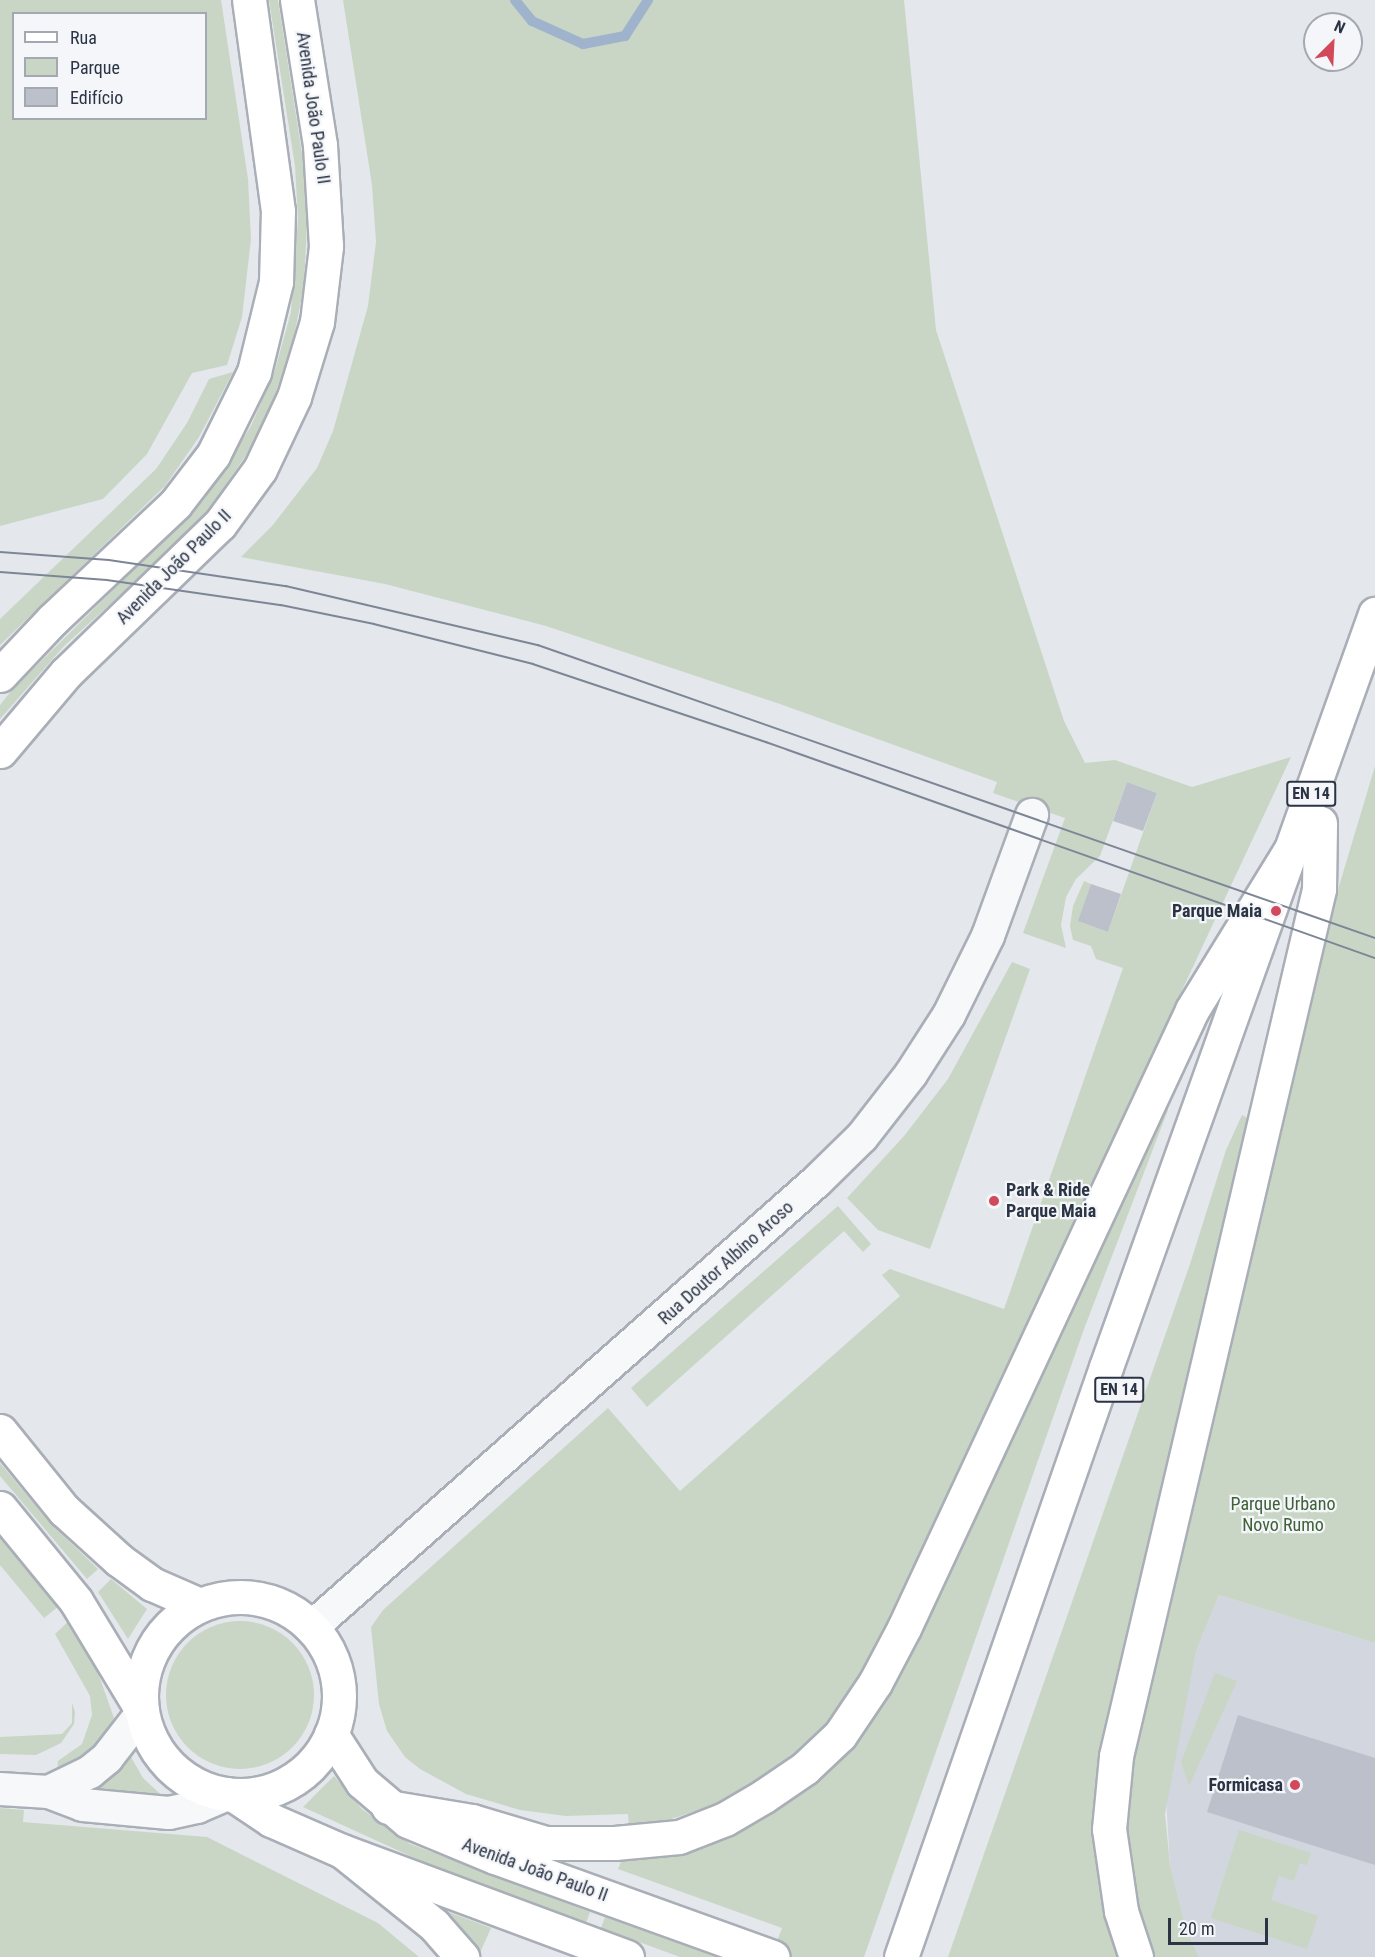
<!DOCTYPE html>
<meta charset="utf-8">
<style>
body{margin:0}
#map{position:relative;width:1375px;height:1957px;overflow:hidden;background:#e4e7ec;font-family:"Roboto Condensed",sans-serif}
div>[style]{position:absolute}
.built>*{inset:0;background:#d2d6de}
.green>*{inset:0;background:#c9d6c5}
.round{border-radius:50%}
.stream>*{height:10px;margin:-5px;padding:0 5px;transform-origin:5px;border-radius:5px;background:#9fb4cc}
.building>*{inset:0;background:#bbc0ca}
.roads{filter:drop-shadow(2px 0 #a9aeb7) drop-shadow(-2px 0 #a9aeb7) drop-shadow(0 2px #a9aeb7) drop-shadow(0 -2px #a9aeb7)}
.minor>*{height:32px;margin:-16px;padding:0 16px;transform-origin:16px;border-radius:16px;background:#f7f8fa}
.secondary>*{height:33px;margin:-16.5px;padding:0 16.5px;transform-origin:16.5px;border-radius:16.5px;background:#fff}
.secondary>.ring{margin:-16.5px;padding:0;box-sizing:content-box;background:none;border:33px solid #fff;border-radius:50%}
.trunk>*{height:33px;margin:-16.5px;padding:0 16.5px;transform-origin:16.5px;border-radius:16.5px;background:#fff}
.tram>*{height:1.5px;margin:-0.75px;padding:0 0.75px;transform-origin:0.75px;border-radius:0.75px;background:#7d8696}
.dots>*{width:16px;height:16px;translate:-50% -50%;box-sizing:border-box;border:3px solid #f4f6f9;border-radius:50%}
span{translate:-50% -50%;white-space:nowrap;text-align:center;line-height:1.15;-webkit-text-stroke:4.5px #f4f6f9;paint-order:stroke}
.shield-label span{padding:2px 4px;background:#f4f6f9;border:2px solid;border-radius:4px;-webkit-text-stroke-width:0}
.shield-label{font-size:16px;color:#2b3445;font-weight:700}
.street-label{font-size:18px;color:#2b3445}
.poi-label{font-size:18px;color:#2b3445;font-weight:700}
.right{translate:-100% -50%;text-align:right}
.left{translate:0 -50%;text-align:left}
.park-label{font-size:18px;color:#3f6138}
.legend{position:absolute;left:12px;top:12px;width:195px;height:108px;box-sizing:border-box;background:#f4f6f9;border:2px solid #a4a8b1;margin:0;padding:8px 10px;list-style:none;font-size:18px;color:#2b3445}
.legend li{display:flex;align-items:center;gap:12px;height:30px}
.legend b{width:30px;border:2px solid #a4a8b1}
.north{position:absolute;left:1303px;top:12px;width:60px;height:60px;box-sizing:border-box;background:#f4f6f9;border:2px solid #a4a8b1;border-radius:50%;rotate:24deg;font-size:16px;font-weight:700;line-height:24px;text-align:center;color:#2b3445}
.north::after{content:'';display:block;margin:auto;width:21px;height:27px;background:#d1495b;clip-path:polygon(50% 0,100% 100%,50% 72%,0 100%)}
.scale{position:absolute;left:1168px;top:1918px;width:100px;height:27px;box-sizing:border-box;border:3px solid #2b3445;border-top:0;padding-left:8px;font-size:18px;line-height:21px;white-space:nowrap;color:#2b3445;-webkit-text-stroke:4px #f4f6f9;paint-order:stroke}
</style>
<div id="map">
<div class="built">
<div style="clip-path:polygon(1219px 1595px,1375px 1643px,1375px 1957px,1199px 1957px,1186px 1929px,1170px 1865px,1166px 1797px,1196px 1651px)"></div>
</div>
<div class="green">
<div style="clip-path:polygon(evenodd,0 0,221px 0,248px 179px,251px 239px,242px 317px,227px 365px,192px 373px,147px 454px,103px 499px,0 526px,0 0,14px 14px,206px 14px,206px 118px,14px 118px,14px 14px)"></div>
<div style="clip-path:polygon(269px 0,278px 0,303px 160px,307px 223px,304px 286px,292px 346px,272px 403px,246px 455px,211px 506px,170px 550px,64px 646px,0 719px,0 705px,12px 690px,203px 501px,251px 426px,275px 370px,291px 312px,298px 218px,295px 166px)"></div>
<div style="clip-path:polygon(343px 0,904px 0,936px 330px,1064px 721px,1085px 763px,1115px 760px,1192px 787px,1291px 757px,863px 1673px,824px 1729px,802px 1750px,720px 1803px,662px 1822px,629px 1827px,628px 1814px,566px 1816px,520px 1810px,466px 1794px,420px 1769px,405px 1757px,387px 1731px,379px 1704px,371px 1627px,383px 1610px,608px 1408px,680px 1491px,900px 1296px,882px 1275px,890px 1269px,1004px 1309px,1123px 968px,1096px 959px,1091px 946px,1073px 940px,1070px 926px,1073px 906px,1084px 881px,1091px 884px,1079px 921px,1108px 932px,1157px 793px,1127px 782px,1100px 856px,1076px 879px,1066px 897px,1061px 925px,1066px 948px,1023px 933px,1065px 818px,993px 793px,997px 782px,780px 704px,546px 626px,385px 584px,241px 557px,272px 526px,317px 468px,333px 431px,368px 306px,376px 242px,372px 185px)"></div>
<div style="clip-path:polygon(233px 372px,199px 437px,165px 486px,0 645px,0 619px,156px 469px,187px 423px,209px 379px)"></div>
<div style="clip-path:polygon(1375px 766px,1375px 1643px,1219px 1595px,1196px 1651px,1165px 1814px,1170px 1865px,1186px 1929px,1199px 1957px,1155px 1957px,1138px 1911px,1130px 1863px,1125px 1823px,1128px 1781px,1316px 963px)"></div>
<div style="clip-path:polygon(1012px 962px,1030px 969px,930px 1249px,878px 1230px,847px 1198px,904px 1136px,948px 1079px)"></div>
<div style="clip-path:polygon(1165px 1108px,1168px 1110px,1084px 1329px,864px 1957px,771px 1957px,782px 1928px,618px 1869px,623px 1857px,852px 1745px,874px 1715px,900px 1671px)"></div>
<div style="clip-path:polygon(1242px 1115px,1249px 1119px,1099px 1761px,1094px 1811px,1096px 1858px,1104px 1911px,1119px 1957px,948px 1957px,1190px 1264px,1226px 1150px)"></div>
<div style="clip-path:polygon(838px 1206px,871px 1244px,863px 1252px,844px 1231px,647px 1407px,631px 1388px)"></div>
<div style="clip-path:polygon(0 1463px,50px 1523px,98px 1569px,87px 1579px,0 1476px)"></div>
<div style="clip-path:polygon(0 1536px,59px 1606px,44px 1618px,0 1565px)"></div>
<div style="clip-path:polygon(111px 1579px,147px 1609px,128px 1639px,98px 1592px)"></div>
<div class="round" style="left:166px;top:1621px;width:148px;height:148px"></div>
<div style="clip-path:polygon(69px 1621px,97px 1670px,114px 1718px,102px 1746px,57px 1775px,58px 1761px,82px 1744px,92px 1715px,90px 1696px,55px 1634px)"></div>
<div style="clip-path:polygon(1215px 1673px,1237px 1681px,1189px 1786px,1181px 1762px)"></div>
<div style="clip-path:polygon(72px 1703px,75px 1712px,74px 1724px,61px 1743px,36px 1755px,0 1754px,0 1737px,62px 1734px,72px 1723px)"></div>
<div style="clip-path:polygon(127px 1750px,143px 1778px,168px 1801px,73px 1793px)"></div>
<div style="clip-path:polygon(334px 1776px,362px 1809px,410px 1844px,590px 1912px,586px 1923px,443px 1871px,303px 1807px)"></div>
<div style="clip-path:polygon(0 1808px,24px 1810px,23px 1822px,207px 1837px,378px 1923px,419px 1957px,0 1957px)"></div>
<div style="clip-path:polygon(1239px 1830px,1311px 1853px,1307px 1865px,1300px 1863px,1294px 1881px,1279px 1876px,1271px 1900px,1318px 1916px,1307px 1949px,1211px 1918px)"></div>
<div style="clip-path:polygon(440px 1909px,491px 1928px,479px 1955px,467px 1940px)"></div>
<div style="clip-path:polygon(605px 1917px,716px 1957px,680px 1957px,601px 1928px)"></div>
</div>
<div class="stream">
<div style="left:515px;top:0;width:27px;rotate:51deg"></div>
<div style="left:532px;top:21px;width:56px;rotate:24.3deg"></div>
<div style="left:583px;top:44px;width:43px;rotate:-10.8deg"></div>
<div style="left:625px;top:36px;width:43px;rotate:-57.4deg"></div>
</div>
<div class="building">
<div style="clip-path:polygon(1127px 782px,1157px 793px,1143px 831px,1113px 821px)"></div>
<div style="clip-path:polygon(1091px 884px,1121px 894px,1108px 932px,1078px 921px)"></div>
<div style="clip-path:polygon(1238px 1715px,1375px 1758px,1375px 1865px,1207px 1812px)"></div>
</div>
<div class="roads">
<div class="minor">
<div style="left:311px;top:1628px;width:675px;rotate:-41.46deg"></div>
<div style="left:817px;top:1181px;width:63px;rotate:-44.4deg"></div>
<div style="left:862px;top:1137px;width:80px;rotate:-52.1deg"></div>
<div style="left:911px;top:1074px;width:70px;rotate:-57.2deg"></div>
<div style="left:949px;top:1015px;width:88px;rotate:-63.7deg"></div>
<div style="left:988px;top:936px;width:129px;rotate:-70deg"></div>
<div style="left:0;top:1789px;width:49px;rotate:3.5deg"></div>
<div style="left:49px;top:1792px;width:36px;rotate:21deg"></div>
<div style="left:83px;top:1805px;width:86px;rotate:5.3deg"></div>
<div style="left:169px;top:1813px;width:29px;rotate:-12deg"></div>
<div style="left:197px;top:1807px;width:33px;rotate:-23deg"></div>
<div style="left:49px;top:1792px;width:46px;rotate:-26deg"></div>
<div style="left:90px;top:1772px;width:22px;rotate:-39deg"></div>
<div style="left:107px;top:1758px;width:57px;rotate:-52.1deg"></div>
</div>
<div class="secondary">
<div style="left:0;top:675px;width:76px;rotate:-46.6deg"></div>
<div style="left:52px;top:620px;width:170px;rotate:-43.3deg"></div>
<div style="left:176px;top:503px;width:61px;rotate:-52.4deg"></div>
<div style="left:213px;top:455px;width:93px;rotate:-63.7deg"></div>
<div style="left:254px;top:372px;width:93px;rotate:-76.3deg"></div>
<div style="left:276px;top:282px;width:71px;rotate:-88.4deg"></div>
<div style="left:278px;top:211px;width:213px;rotate:-97.8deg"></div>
<div style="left:0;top:751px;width:102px;rotate:-49.8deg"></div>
<div style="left:66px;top:673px;width:214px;rotate:-44.1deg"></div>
<div style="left:220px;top:524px;width:68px;rotate:-54deg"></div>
<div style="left:260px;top:469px;width:80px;rotate:-64.7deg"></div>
<div style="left:294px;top:397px;width:78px;rotate:-73deg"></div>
<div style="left:317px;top:322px;width:77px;rotate:-83.2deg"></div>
<div style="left:326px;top:246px;width:101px;rotate:-93.4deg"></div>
<div style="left:320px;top:145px;width:147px;rotate:-99deg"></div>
<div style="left:0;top:1431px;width:102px;rotate:51deg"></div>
<div style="left:64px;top:1510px;width:74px;rotate:42.3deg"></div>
<div style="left:119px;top:1560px;width:41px;rotate:36deg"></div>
<div style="left:152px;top:1584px;width:52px;rotate:23.6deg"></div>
<div style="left:0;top:1508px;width:120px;rotate:50.7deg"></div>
<div style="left:76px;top:1601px;width:127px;rotate:58.8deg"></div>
<div class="ring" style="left:141px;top:1597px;width:165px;height:165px"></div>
<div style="left:331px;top:1734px;width:57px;rotate:57.1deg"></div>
<div style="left:362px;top:1782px;width:60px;rotate:40.3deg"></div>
<div style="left:408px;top:1821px;width:94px;rotate:22.5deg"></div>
<div style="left:495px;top:1857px;width:295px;rotate:19.8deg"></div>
<div style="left:234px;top:1795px;width:45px;rotate:34deg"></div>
<div style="left:271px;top:1820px;width:77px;rotate:23.6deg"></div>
<div style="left:342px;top:1851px;width:304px;rotate:20.4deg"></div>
</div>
<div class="trunk">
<div style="left:388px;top:1807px;width:85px;rotate:9.5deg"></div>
<div style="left:472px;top:1821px;width:77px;rotate:16.6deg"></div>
<div style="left:546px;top:1843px;width:69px"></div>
<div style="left:615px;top:1843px;width:64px;rotate:-5.4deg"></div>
<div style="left:679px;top:1837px;width:49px;rotate:-21.4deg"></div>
<div style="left:725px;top:1819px;width:45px;rotate:-30.5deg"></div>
<div style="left:764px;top:1796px;width:50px;rotate:-34.3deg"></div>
<div style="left:805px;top:1768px;width:48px;rotate:-43.3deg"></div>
<div style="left:840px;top:1735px;width:63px;rotate:-56.1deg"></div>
<div style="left:875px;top:1683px;width:62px;rotate:-62.2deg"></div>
<div style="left:904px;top:1628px;width:682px;rotate:-65.01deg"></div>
<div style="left:1192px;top:1010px;width:187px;rotate:-58.4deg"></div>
<div style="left:342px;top:1851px;width:118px;rotate:38.8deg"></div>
<div style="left:434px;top:1925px;width:43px;rotate:48.8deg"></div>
<div style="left:901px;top:1957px;width:625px;rotate:-70.84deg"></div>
<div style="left:1106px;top:1367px;width:800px;rotate:-70.34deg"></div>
<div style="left:1136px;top:1957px;width:48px;rotate:-108.1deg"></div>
<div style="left:1121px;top:1911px;width:83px;rotate:-98.3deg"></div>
<div style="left:1109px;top:1829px;width:73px;rotate:-84.5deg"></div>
<div style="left:1116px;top:1756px;width:890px;rotate:-76.82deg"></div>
<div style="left:1319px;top:889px;width:66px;rotate:-89.1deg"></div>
</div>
</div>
<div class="tram">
<div style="left:0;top:552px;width:109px;rotate:4.2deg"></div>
<div style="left:109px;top:560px;width:179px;rotate:8.4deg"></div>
<div style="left:286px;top:586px;width:259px;rotate:13.2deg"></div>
<div style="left:538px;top:645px;width:887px;rotate:19.29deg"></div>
<div style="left:0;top:572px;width:107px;rotate:4.3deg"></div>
<div style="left:107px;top:580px;width:176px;rotate:8.2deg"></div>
<div style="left:281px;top:605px;width:95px;rotate:11.5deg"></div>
<div style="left:374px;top:624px;width:164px;rotate:14.1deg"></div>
<div style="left:533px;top:664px;width:246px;rotate:18.5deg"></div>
<div style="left:766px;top:742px;width:646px;rotate:19.53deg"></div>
</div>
<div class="dots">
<div style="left:1276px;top:911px;background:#d1495b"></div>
<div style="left:994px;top:1201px;background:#d1495b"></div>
<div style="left:1295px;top:1785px;background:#d1495b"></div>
</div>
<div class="shield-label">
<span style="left:1311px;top:794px">EN 14</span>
<span style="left:1119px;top:1390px">EN 14</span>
</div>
<div class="street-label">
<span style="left:313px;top:108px;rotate:82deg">Avenida João Paulo II</span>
<span style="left:174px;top:567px;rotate:-45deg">Avenida João Paulo II</span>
<span style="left:726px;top:1263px;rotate:-42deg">Rua Doutor Albino Aroso</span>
<span style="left:535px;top:1870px;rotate:20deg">Avenida João Paulo II</span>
</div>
<div class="poi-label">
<span class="right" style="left:1262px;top:911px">Parque Maia</span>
<span class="left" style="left:1006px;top:1201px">Park &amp; Ride<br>Parque Maia</span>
<span class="right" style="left:1283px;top:1785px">Formicasa</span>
</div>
<div class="park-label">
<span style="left:1283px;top:1515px">Parque Urbano<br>Novo Rumo</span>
</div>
<ul class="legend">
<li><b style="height:8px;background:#fff"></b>Rua</li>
<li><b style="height:16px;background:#c9d6c5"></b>Parque</li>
<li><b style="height:16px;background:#bbc0ca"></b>Edifício</li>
</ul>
<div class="north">N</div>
<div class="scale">20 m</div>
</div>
